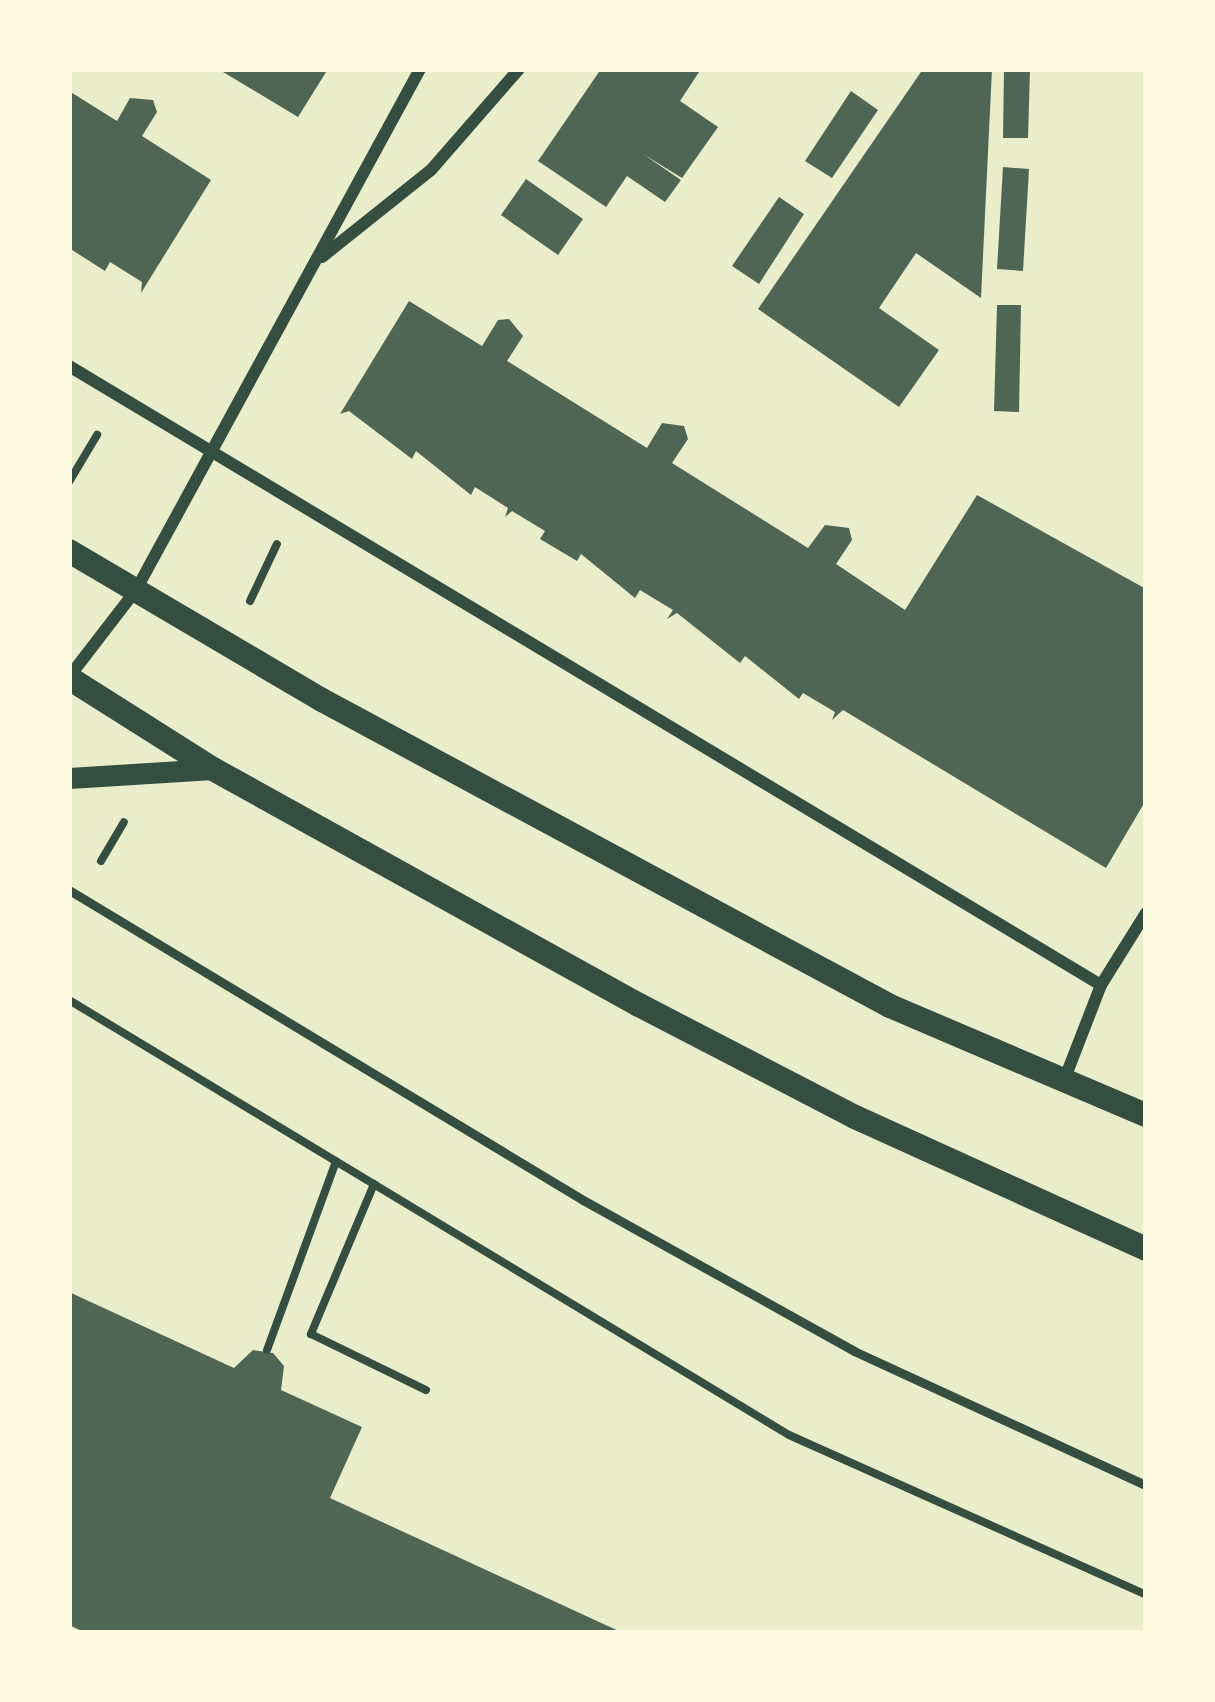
<!DOCTYPE html>
<style>
body{margin:0}
#map{position:relative;width:1215px;height:1702px;overflow:hidden;background:#e9edc9;font-family:"IBM Plex Sans",sans-serif}
div>[style]{position:absolute}
.building>*{inset:0;background:#4f6655}
.path>*{height:8px;margin:-4px;padding:0 4px;transform-origin:4px;border-radius:4px;background:#344e41}
.service>*{height:9px;margin:-4.5px;padding:0 4.5px;transform-origin:4.5px;border-radius:4.5px;background:#344e41}
.minor>*{height:12px;margin:-6px;padding:0 6px;transform-origin:6px;border-radius:6px;background:#344e41}
.tertiary>*{height:21px;margin:-10.5px;padding:0 10.5px;transform-origin:10.5px;border-radius:10.5px;background:#344e41}
.secondary>*{height:24px;margin:-12px;padding:0 12px;transform-origin:12px;border-radius:12px;background:#344e41}
span{translate:-50% -50%;white-space:nowrap;text-align:center;line-height:1.15;-webkit-text-stroke:10px #fefae0;paint-order:stroke}
.frame{position:absolute;inset:0;border:72px solid #fefae0;pointer-events:none}
</style>
<div id="map">
<div class="building">
<div style="clip-path:polygon(218px 69px,328px 69px,298px 117px)"></div>
<div style="clip-path:polygon(601px 69px,701px 69px,680px 101px,718px 127px,682px 178px,643px 154px,681px 180px,665px 202px,627px 176px,606px 207px,538px 161px)"></div>
<div style="clip-path:polygon(923px 69px,992px 69px,981px 298px,916px 253px,879px 308px,939px 350px,899px 407px,758px 309px)"></div>
<div style="clip-path:polygon(1004px 69px,1030px 69px,1028px 138px,1003px 138px)"></div>
<div style="clip-path:polygon(69px 91px,117px 121px,130px 98px,153px 100px,157px 112px,142px 136px,211px 180px,141px 293px,142px 282px,110px 262px,105px 271px,69px 248px)"></div>
<div style="clip-path:polygon(851px 91px,878px 110px,832px 178px,805px 161px)"></div>
<div style="clip-path:polygon(1003px 167px,1029px 169px,1023px 271px,997px 269px)"></div>
<div style="clip-path:polygon(526px 179px,583px 219px,558px 255px,501px 215px)"></div>
<div style="clip-path:polygon(779px 197px,804px 214px,759px 284px,732px 266px)"></div>
<div style="clip-path:polygon(409px 301px,482px 346px,498px 320px,509px 319px,523px 336px,507px 361px,647px 448px,662px 423px,684px 426px,688px 439px,672px 463px,808px 548px,825px 525px,849px 528px,852px 540px,836px 564px,905px 610px,977px 495px,1146px 589px,1146px 800px,1106px 868px,843px 710px,832px 720px,835px 712px,803px 693px,799px 699px,745px 656px,740px 663px,677px 613px,667px 619px,673px 610px,640px 590px,635px 598px,581px 554px,577px 561px,540px 539px,545px 531px,512px 511px,505px 517px,508px 508px,475px 487px,471px 495px,416px 451px,412px 459px,349px 411px,340px 414px)"></div>
<div style="clip-path:polygon(997px 305px,1021px 305px,1019px 412px,994px 411px)"></div>
<div style="clip-path:polygon(69px 1292px,234px 1368px,253px 1350px,273px 1353px,284px 1366px,281px 1390px,362px 1427px,330px 1498px,623px 1633px,86px 1633px,69px 1625px)"></div>
</div>
<div class="path">
<div style="left:69px;top:482px;width:55px;rotate:-59.2deg"></div>
<div style="left:250px;top:601px;width:63px;rotate:-64.7deg"></div>
<div style="left:101px;top:861px;width:45px;rotate:-59.5deg"></div>
<div style="left:69px;top:1000px;width:841px;rotate:31.14deg"></div>
<div style="left:789px;top:1435px;width:391px;rotate:24.1deg"></div>
<div style="left:374px;top:1184px;width:163px;rotate:112.8deg"></div>
<div style="left:311px;top:1334px;width:128px;rotate:26deg"></div>
<div style="left:267px;top:1350px;width:201px;rotate:-69.9deg"></div>
</div>
<div class="service">
<div style="left:69px;top:890px;width:600px;rotate:31.09deg"></div>
<div style="left:583px;top:1200px;width:310px;rotate:29.1deg"></div>
<div style="left:854px;top:1351px;width:321px;rotate:24.7deg"></div>
</div>
<div class="minor">
<div style="left:322px;top:257px;width:139px;rotate:-38.6deg"></div>
<div style="left:431px;top:170px;width:134px;rotate:-48.9deg"></div>
<div style="left:69px;top:366px;width:1203px;rotate:30.96deg"></div>
<div style="left:69px;top:677px;width:110px;rotate:-52.4deg"></div>
<div style="left:136px;top:590px;width:593px;rotate:-61.4deg"></div>
<div style="left:1063px;top:1083px;width:105px;rotate:-68.8deg"></div>
<div style="left:1101px;top:985px;width:85px;rotate:-58deg"></div>
</div>
<div class="tertiary">
<div style="left:69px;top:778px;width:144px;rotate:-3.6deg"></div>
</div>
<div class="secondary">
<div style="left:69px;top:551px;width:294px;rotate:30.5deg"></div>
<div style="left:322px;top:700px;width:645px;rotate:28.31deg"></div>
<div style="left:890px;top:1006px;width:278px;rotate:23.1deg"></div>
<div style="left:69px;top:678px;width:170px;rotate:32.3deg"></div>
<div style="left:213px;top:769px;width:487px;rotate:29deg"></div>
<div style="left:639px;top:1005px;width:243px;rotate:27.4deg"></div>
<div style="left:855px;top:1117px;width:320px;rotate:24.4deg"></div>
</div>
<div class="frame"></div>
</div>
